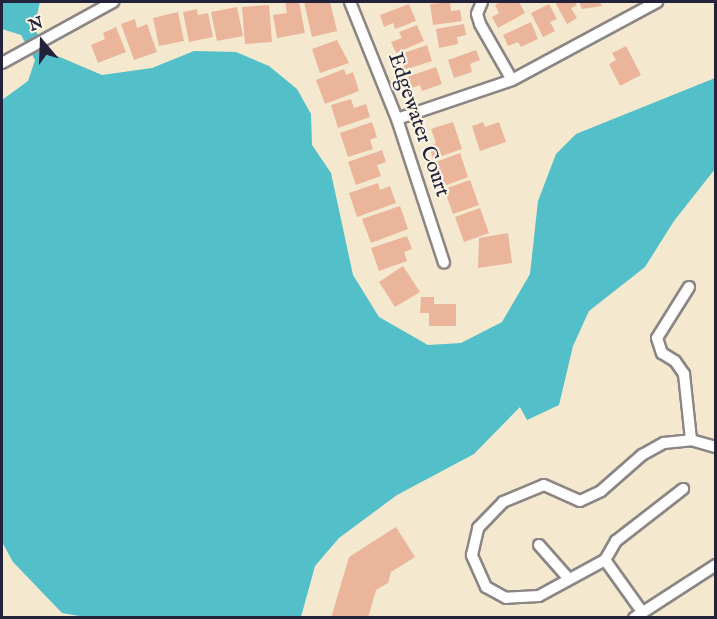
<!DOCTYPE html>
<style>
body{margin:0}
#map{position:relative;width:717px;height:619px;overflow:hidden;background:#f4e9cf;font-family:"IM FELL English",serif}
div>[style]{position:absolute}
.water>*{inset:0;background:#52bfc9}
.building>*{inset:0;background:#ebb59b}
.roads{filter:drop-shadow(2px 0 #8b8685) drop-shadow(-2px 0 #8b8685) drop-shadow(0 2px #8b8685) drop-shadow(0 -2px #8b8685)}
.street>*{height:10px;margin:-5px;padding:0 5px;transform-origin:5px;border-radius:5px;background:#fff}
span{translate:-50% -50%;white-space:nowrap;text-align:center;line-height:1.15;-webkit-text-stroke:4.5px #fcf5e5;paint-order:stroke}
.street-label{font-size:21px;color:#22223b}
.frame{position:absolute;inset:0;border:3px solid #22223b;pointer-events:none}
.north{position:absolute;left:12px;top:12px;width:60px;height:60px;-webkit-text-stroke:4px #fcf5e5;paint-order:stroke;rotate:341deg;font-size:16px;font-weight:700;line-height:24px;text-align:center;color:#22223b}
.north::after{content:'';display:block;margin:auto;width:21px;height:27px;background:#22223b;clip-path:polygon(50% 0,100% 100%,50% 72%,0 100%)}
</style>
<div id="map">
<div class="water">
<div style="clip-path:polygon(2px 2px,40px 2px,34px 28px,48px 52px,102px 75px,152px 68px,194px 51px,236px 52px,269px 66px,297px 89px,311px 114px,312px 145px,331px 173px,353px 275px,379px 317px,428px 345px,461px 343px,502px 322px,530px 274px,538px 201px,556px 154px,576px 134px,715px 78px,715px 169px,674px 221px,645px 267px,589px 311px,573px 346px,559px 405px,527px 420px,520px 407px,474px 454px,397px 495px,339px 538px,315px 566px,301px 617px,91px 618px,62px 613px,13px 562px,2px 542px,2px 100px,28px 81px,35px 60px,21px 35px,2px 29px)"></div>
</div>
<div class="building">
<div style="clip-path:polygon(285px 2px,299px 2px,305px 33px,277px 38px,273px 15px,287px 13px)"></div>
<div style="clip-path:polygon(304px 2px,330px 2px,337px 31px,312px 37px)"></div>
<div style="clip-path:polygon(450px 2px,451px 11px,460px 10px,462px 21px,433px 25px,430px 4px)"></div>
<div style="clip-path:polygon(501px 2px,519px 2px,525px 13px,498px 28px,492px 17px,499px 13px,495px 5px)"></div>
<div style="clip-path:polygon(555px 2px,575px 2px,577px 5px,571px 8px,577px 18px,567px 24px)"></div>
<div style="clip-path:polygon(579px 2px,600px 2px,602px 6px,582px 9px)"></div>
<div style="clip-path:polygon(409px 4px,416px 21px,395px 29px,393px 23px,384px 27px,380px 15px)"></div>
<div style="clip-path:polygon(549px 4px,557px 19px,550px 22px,555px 31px,543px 37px,531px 13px)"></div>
<div style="clip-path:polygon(269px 5px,272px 42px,245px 44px,242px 7px)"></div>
<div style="clip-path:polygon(237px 7px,243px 36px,217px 41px,211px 12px)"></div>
<div style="clip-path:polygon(197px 9px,198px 15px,208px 13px,213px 37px,189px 42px,183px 12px)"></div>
<div style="clip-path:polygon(178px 12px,184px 41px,159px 46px,153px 18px)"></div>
<div style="clip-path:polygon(135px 19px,137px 28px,147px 24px,157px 52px,134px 60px,121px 24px)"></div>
<div style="clip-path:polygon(531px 22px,538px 39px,521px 47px,518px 42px,508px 46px,503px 35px)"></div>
<div style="clip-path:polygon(464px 24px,466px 35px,457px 37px,458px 44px,439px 48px,436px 29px)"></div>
<div style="clip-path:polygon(417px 25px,424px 41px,396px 53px,391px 42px,402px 38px,399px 32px)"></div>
<div style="clip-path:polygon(116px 27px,126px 52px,98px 63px,91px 45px,105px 39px,103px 33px)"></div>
<div style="clip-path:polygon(337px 40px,349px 63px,320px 73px,312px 49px)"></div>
<div style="clip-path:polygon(427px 45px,432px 61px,404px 70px,398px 55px)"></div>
<div style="clip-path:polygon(626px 46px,641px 75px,620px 86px,609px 64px,616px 60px,612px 53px)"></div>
<div style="clip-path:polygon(476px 50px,480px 60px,470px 64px,472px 72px,454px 78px,448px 60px)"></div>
<div style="clip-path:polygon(436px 67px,442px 84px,422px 91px,420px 85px,411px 88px,407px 77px)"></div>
<div style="clip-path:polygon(344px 69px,346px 75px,353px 72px,359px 91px,325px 104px,316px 80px)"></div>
<div style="clip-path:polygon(351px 99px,354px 108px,366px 104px,370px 117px,338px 128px,331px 105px)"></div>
<div style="clip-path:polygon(372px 122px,377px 137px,370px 140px,373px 149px,348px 157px,340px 133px)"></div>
<div style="clip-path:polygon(453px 122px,462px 149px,433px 159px,429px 146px,436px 143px,431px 129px)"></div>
<div style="clip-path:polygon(483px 122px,485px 127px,499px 122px,506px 142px,480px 151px,472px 126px)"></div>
<div style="clip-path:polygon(382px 150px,386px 162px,377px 165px,381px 176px,356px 185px,348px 162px)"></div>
<div style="clip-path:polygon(460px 153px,468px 177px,444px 186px,436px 162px)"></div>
<div style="clip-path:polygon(470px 180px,479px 205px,453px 214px,444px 189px)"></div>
<div style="clip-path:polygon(378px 183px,380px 190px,390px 186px,396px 203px,357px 217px,349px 193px)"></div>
<div style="clip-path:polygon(400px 206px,408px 229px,371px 243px,362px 219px)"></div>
<div style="clip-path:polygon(480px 208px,489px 233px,464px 242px,455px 217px)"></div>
<div style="clip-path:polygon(508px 233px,512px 263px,478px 268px,479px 238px)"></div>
<div style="clip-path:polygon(407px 236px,412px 249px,404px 252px,407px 261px,379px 271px,371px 248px)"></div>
<div style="clip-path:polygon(403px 266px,420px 292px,395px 307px,379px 282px)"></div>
<div style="clip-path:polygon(421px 297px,434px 297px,434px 304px,456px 304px,456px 326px,429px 326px,429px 313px,420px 313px)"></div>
<div style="clip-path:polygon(396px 527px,415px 557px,391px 572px,388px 583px,376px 590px,368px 618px,331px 618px,349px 557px)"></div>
</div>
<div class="roads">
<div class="street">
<div style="left:350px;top:2px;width:126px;rotate:68.1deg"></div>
<div style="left:397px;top:119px;width:151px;rotate:71.9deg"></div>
<div style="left:482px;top:2px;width:13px;rotate:113deg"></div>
<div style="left:477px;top:14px;width:10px;rotate:73deg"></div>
<div style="left:480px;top:24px;width:64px;rotate:60.3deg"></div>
<div style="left:2px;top:63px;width:127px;rotate:-28.8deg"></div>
<div style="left:397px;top:119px;width:121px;rotate:-18.7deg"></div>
<div style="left:512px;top:80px;width:165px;rotate:-28.3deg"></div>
<div style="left:689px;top:287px;width:60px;rotate:122.1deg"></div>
<div style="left:657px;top:338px;width:16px;rotate:72deg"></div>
<div style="left:662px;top:353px;width:15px;rotate:32deg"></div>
<div style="left:675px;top:361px;width:16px;rotate:55deg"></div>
<div style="left:684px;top:374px;width:66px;rotate:83.9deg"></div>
<div style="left:539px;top:545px;width:45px;rotate:48.6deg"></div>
<div style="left:605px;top:560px;width:75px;rotate:151.4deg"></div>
<div style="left:539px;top:596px;width:33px;rotate:177deg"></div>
<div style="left:506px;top:598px;width:23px;rotate:-151deg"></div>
<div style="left:486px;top:587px;width:35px;rotate:-114deg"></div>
<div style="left:472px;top:555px;width:28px;rotate:-77deg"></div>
<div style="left:478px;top:528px;width:36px;rotate:-46deg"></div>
<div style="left:503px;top:502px;width:44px;rotate:-22.5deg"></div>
<div style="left:544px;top:485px;width:39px;rotate:24deg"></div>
<div style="left:580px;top:501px;width:23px;rotate:-25deg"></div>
<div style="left:601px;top:491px;width:55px;rotate:-41.3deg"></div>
<div style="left:642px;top:455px;width:25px;rotate:-29deg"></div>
<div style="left:664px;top:443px;width:27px;rotate:-6deg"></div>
<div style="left:691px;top:440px;width:26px;rotate:16deg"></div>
<div style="left:605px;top:560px;width:22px;rotate:-60deg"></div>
<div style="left:616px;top:541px;width:85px;rotate:-37.8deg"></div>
<div style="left:605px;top:560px;width:65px;rotate:54.4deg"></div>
<div style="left:634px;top:618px;width:98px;rotate:-32.9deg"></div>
</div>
</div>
<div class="street-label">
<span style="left:418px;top:125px;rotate:71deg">Edgewater Court</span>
</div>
<div class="frame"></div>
<div class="north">N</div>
</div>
